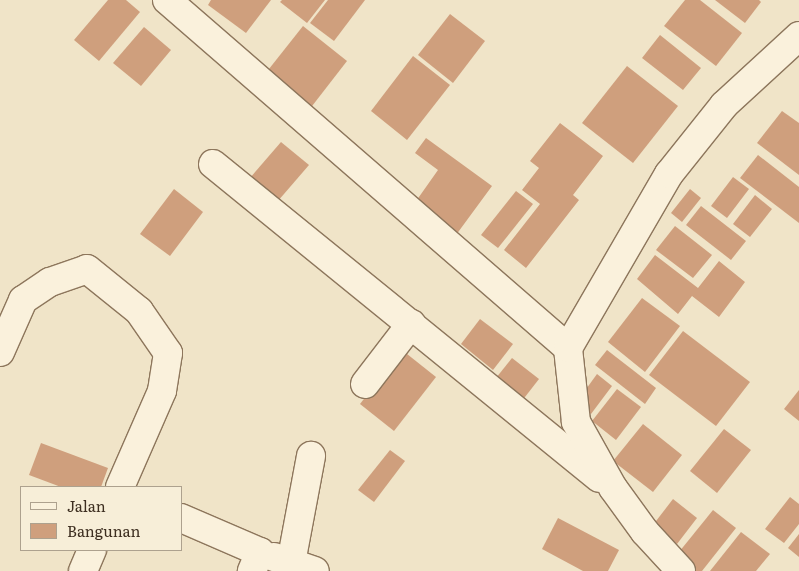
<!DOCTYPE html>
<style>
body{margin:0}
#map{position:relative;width:799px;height:571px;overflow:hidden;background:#f0e4c8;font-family:Literata,serif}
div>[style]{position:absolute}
.building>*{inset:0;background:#cf9f7d}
.roads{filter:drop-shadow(1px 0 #8d765c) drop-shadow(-1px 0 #8d765c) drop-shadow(0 1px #8d765c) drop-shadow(0 -1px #8d765c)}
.street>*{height:28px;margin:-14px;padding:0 14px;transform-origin:14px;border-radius:14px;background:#faf1dc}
span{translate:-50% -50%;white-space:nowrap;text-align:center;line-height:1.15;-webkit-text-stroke:4.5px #f7eed8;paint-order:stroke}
.legend{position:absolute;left:20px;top:486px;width:162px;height:65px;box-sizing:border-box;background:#f7eed8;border:1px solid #ada18e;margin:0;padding:6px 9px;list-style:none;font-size:15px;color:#3d2e20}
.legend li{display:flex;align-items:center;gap:10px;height:25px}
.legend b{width:25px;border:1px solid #ada18e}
</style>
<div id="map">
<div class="building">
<div style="clip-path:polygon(108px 0,126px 0,140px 12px,99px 61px,74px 40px)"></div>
<div style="clip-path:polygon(211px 0,271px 0,246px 33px,208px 5px)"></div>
<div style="clip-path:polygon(282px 0,325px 0,307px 23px,280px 2px)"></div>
<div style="clip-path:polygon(328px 0,365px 0,334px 41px,310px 23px)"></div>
<div style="clip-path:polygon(685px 0,700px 0,742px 33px,716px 66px,664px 26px)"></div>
<div style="clip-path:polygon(715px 0,759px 0,761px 2px,745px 23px)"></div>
<div style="clip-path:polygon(450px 14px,485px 41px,453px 83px,418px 55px)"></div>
<div style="clip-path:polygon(303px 26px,347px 61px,309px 110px,265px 74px)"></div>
<div style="clip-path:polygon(144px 27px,171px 50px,141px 86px,113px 63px)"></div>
<div style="clip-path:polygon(660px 35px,701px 68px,683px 90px,642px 58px)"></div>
<div style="clip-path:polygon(413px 56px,450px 85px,407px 140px,371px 111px)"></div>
<div style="clip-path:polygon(627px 66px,678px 106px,633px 163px,582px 123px)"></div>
<div style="clip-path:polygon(782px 111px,799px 123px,799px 175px,757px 143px)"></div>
<div style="clip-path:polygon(560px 123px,603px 156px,573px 195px,579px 200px,526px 268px,504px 250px,540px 204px,522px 190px,539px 168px,530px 161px)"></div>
<div style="clip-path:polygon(426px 138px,492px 186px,456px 235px,414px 204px,438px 170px,415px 153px)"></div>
<div style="clip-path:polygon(281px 142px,309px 165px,265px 216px,237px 193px)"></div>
<div style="clip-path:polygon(758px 155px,799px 187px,799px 223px,740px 178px)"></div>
<div style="clip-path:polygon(733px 177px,749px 189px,727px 218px,711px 206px)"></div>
<div style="clip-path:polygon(174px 189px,203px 212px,170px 256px,140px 234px)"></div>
<div style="clip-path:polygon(690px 189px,701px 198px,682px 222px,671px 213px)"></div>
<div style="clip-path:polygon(516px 191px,533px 204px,498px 248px,481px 235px)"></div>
<div style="clip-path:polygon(755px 195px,772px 209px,750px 237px,733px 224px)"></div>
<div style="clip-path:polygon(701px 206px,746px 241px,731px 260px,686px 225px)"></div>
<div style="clip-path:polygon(675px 226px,712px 255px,693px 278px,656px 250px)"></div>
<div style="clip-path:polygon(655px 255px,698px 288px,719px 261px,745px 282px,719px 317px,692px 296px,678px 314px,637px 279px)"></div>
<div style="clip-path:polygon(642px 298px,680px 326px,645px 372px,608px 342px)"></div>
<div style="clip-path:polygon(480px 319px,513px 344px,493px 370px,461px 344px)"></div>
<div style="clip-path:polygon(683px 331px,750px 382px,716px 426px,649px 375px)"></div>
<div style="clip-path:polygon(402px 350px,436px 377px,394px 431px,360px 404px)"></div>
<div style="clip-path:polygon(607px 350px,656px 388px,645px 404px,595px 365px)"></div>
<div style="clip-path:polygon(512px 358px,539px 379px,511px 415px,484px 393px)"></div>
<div style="clip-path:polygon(597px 374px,612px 386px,591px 414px,576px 403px)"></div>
<div style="clip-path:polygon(617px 389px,641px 407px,616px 440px,592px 421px)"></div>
<div style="clip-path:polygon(799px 390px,799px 421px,784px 409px)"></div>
<div style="clip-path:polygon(643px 424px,682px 455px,653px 492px,613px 461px)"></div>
<div style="clip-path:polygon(724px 429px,751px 450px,717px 493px,690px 471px)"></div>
<div style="clip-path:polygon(41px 443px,108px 468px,101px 487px,61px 487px,29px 475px)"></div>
<div style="clip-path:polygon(390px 450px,405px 461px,374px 502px,358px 490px)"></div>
<div style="clip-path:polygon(790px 497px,799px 504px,799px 524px,784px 543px,765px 529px)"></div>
<div style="clip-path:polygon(673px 499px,697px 518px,677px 544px,653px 525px)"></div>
<div style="clip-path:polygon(713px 510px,736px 528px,702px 571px,693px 571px,675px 557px)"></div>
<div style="clip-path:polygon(558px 518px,619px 550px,608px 571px,583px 571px,542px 549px)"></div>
<div style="clip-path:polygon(741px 532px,770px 554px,756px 571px,710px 571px)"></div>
<div style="clip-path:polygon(799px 534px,799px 557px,788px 548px)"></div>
</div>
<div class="roads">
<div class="street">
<div style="left:167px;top:0;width:531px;rotate:40.95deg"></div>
<div style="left:213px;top:164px;width:498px;rotate:39.1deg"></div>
<div style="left:0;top:352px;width:57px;rotate:-66.1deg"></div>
<div style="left:23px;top:300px;width:32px;rotate:-34deg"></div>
<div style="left:50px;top:282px;width:39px;rotate:-19deg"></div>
<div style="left:87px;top:269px;width:67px;rotate:38.9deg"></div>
<div style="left:139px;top:311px;width:51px;rotate:55.4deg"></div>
<div style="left:168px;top:353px;width:38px;rotate:99deg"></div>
<div style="left:162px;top:391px;width:105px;rotate:113.6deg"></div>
<div style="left:365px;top:384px;width:76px;rotate:-52.5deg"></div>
<div style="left:181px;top:518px;width:86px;rotate:23.3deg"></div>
<div style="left:260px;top:552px;width:21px;rotate:113deg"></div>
<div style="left:274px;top:557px;width:43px;rotate:18.9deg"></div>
<div style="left:291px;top:563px;width:109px;rotate:-79.4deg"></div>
<div style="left:83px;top:571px;width:23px;rotate:-67deg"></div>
<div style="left:681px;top:571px;width:53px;rotate:-132.7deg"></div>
<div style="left:645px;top:532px;width:54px;rotate:-126deg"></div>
<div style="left:613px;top:488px;width:76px;rotate:-119.3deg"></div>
<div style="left:576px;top:422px;width:74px;rotate:-96.2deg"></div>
<div style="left:568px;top:348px;width:201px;rotate:-59.9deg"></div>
<div style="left:669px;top:174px;width:88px;rotate:-51.4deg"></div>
<div style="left:724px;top:105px;width:102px;rotate:-42.6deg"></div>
</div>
</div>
<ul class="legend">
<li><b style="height:6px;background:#faf1dc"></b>Jalan</li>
<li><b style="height:14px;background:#cf9f7d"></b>Bangunan</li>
</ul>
</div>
